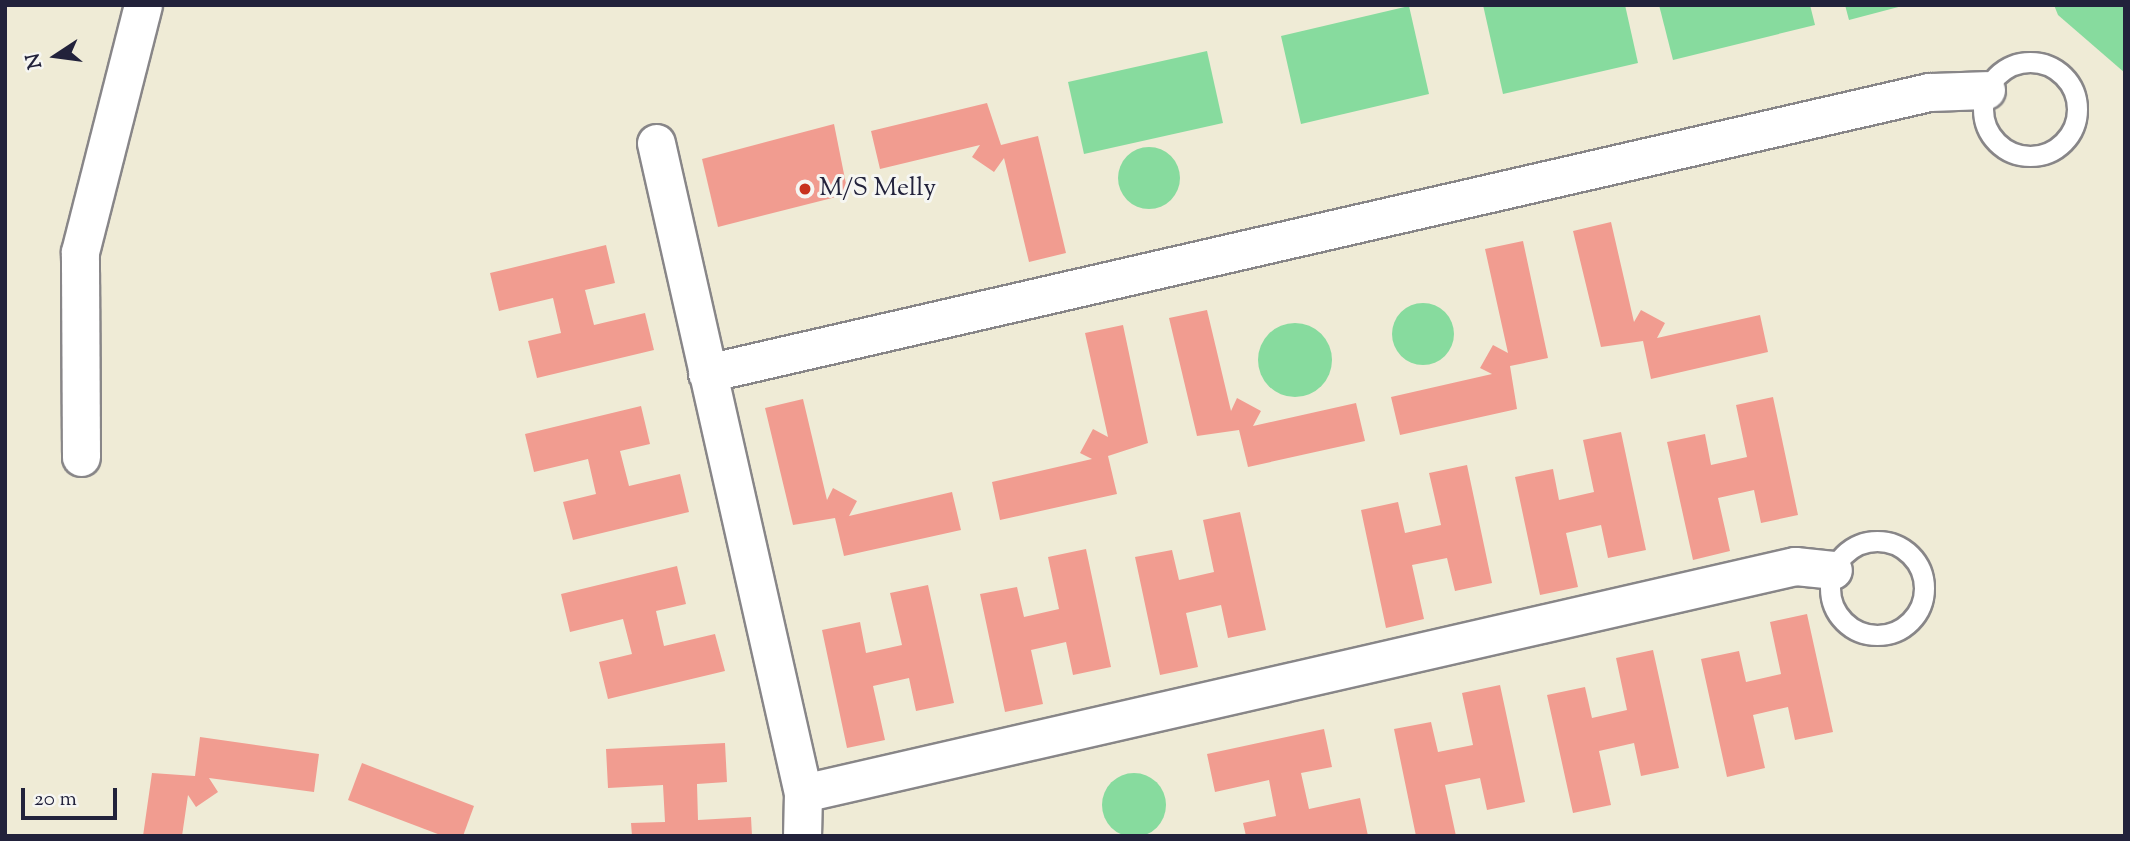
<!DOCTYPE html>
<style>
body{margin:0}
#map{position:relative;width:2130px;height:841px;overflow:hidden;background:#efebd6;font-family:"Sorts Mill Goudy",serif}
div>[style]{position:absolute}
.green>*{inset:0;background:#87db9e}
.round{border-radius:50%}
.building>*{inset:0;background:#f19c90}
.roads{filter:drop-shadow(2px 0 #888688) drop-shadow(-2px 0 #888688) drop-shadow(0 2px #888688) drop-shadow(0 -2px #888688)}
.lane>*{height:19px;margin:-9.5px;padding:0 9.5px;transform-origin:9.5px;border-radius:9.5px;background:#fff}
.lane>.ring{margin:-9.5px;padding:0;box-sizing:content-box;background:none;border:19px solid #fff;border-radius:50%}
.street>*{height:37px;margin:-18.5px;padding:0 18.5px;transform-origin:18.5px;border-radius:18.5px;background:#fff}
.dots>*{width:19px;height:19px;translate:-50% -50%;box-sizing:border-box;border:4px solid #f6f6f2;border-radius:50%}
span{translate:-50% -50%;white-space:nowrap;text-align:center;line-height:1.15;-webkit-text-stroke:6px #f6f6f2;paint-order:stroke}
.poi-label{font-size:26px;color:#22223b}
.left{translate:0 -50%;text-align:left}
.frame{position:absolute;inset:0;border:7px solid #22223b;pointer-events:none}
.north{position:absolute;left:21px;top:21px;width:70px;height:70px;-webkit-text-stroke:5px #f6f6f2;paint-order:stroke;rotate:257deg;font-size:19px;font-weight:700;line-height:28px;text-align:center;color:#22223b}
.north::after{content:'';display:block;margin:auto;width:24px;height:32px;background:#22223b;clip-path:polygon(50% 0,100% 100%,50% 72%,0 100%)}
.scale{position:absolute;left:21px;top:788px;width:96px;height:32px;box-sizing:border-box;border:4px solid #22223b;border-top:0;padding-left:9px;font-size:21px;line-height:24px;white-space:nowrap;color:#22223b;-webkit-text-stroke:5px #f6f6f2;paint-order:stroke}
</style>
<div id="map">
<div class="green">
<div style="clip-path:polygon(1483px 5px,1625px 5px,1638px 63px,1503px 94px)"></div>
<div style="clip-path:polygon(1659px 5px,1810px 5px,1815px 25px,1673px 60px)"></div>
<div style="clip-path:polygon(1845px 5px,1906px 5px,1849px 20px)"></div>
<div style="clip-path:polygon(2054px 5px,2125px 5px,2125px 73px,2058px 15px)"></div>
<div style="clip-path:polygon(1409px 6px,1429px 94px,1301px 124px,1281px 36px)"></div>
<div style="clip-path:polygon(1207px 51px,1223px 123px,1084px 154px,1068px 82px)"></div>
<div class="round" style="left:1118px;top:147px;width:62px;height:62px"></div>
<div class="round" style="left:1392px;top:303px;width:62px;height:62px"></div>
<div class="round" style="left:1258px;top:323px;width:74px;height:74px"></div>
<div class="round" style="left:1102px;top:773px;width:64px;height:64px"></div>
</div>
<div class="building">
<div style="clip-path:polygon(987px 103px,1001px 145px,1038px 136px,1066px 253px,1029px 262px,1004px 158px,994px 172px,972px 157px,980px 145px,880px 169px,871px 131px)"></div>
<div style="clip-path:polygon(834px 124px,848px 194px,718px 227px,702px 159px)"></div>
<div style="clip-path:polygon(1611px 222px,1634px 322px,1641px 310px,1665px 323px,1657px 338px,1760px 315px,1768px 352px,1651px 379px,1643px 341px,1601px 347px,1573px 231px)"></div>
<div style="clip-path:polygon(1523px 241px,1548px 358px,1510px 366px,1517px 409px,1400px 435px,1391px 397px,1492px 374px,1480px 368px,1493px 345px,1508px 353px,1485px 249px)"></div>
<div style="clip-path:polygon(606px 245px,615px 283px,585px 290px,594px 325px,645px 313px,654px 350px,537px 378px,528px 341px,561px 333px,553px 298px,499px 311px,490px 273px)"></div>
<div style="clip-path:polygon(1207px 310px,1231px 411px,1237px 398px,1261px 411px,1253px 426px,1356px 403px,1365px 441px,1248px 467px,1239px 430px,1197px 436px,1169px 318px)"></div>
<div style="clip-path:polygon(1123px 325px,1148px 443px,1108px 456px,1117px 494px,1000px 520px,992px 482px,1092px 459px,1080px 453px,1093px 429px,1108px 437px,1085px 333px)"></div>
<div style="clip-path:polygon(1773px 397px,1798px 515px,1761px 523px,1754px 490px,1718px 498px,1730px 551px,1693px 560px,1667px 442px,1705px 434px,1711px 465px,1747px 457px,1736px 405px)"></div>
<div style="clip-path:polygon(803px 399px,827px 500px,833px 488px,857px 501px,849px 516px,952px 492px,961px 530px,844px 556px,835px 518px,793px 525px,765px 408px)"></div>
<div style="clip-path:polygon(641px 406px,650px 444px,620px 451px,629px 486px,680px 474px,689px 512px,573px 540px,563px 502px,596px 494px,588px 459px,534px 472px,525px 434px)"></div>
<div style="clip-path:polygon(1621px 432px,1646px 550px,1608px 558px,1601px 525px,1566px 533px,1578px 587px,1540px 595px,1515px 477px,1553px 469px,1559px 500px,1594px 492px,1583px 440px)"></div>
<div style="clip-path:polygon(1467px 465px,1492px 583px,1455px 591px,1447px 558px,1412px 565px,1424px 619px,1386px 628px,1361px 510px,1398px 502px,1405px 533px,1441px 525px,1429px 473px)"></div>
<div style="clip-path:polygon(1240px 512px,1266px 630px,1228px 638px,1221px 605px,1186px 613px,1198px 667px,1160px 675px,1135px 557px,1172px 550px,1179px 580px,1214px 572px,1203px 520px)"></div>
<div style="clip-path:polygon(1086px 549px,1111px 667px,1073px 675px,1066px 642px,1031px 650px,1043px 704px,1005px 712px,980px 594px,1017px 587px,1024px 617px,1059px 609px,1048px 557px)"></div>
<div style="clip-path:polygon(677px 566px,686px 604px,656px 611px,664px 646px,715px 634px,725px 671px,608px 699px,599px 662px,632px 654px,623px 619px,570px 632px,561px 594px)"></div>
<div style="clip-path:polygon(928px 585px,954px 703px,916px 711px,909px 678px,873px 686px,885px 740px,847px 748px,822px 630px,860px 622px,866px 653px,902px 645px,890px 593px)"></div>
<div style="clip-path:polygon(1807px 614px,1833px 732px,1795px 740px,1788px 707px,1753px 715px,1765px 768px,1727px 777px,1701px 659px,1739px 651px,1746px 682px,1781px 674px,1770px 622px)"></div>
<div style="clip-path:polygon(1653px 650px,1679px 768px,1641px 776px,1634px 743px,1599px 751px,1611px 805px,1573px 813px,1547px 695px,1585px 687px,1592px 718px,1627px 710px,1616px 658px)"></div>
<div style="clip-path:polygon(1500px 685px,1525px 802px,1487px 810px,1480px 778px,1445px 785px,1456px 836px,1416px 836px,1394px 729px,1431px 722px,1438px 752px,1473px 745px,1462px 693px)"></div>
<div style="clip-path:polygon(1324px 729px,1332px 767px,1301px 773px,1309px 809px,1360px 798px,1368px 836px,1246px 836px,1243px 823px,1276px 816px,1269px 780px,1215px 792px,1207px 754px)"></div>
<div style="clip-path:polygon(200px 737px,319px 754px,314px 792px,209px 778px,218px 792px,196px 807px,188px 795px,182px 836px,143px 836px,152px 773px,195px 776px)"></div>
<div style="clip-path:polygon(725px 743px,727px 782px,697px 784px,698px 820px,751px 817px,752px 836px,632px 836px,631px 823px,665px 822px,663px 785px,608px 788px,606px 749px)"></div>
<div style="clip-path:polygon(362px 763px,474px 806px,463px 836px,443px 836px,348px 800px)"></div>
</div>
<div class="roads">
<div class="lane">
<div class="ring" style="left:1983px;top:62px;width:75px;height:75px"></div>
<div class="ring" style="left:1830px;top:541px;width:75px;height:75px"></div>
</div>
<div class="street">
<div style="left:656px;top:143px;width:666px;rotate:77.26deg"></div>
<div style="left:803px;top:793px;width:43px;rotate:91.3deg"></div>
<div style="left:707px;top:373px;width:1254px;rotate:-12.95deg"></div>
<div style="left:1929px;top:92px;width:57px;rotate:-2deg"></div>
<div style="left:81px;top:457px;width:205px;rotate:-90.3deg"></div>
<div style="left:80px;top:252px;width:255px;rotate:-75.7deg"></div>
<div style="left:803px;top:793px;width:1018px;rotate:-12.89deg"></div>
<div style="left:1795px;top:566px;width:38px;rotate:6deg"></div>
</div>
</div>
<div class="dots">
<div style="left:805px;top:189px;background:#c8321e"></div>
</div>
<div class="poi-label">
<span class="left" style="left:819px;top:189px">M/S Melly</span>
</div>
<div class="frame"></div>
<div class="north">N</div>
<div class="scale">20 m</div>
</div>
